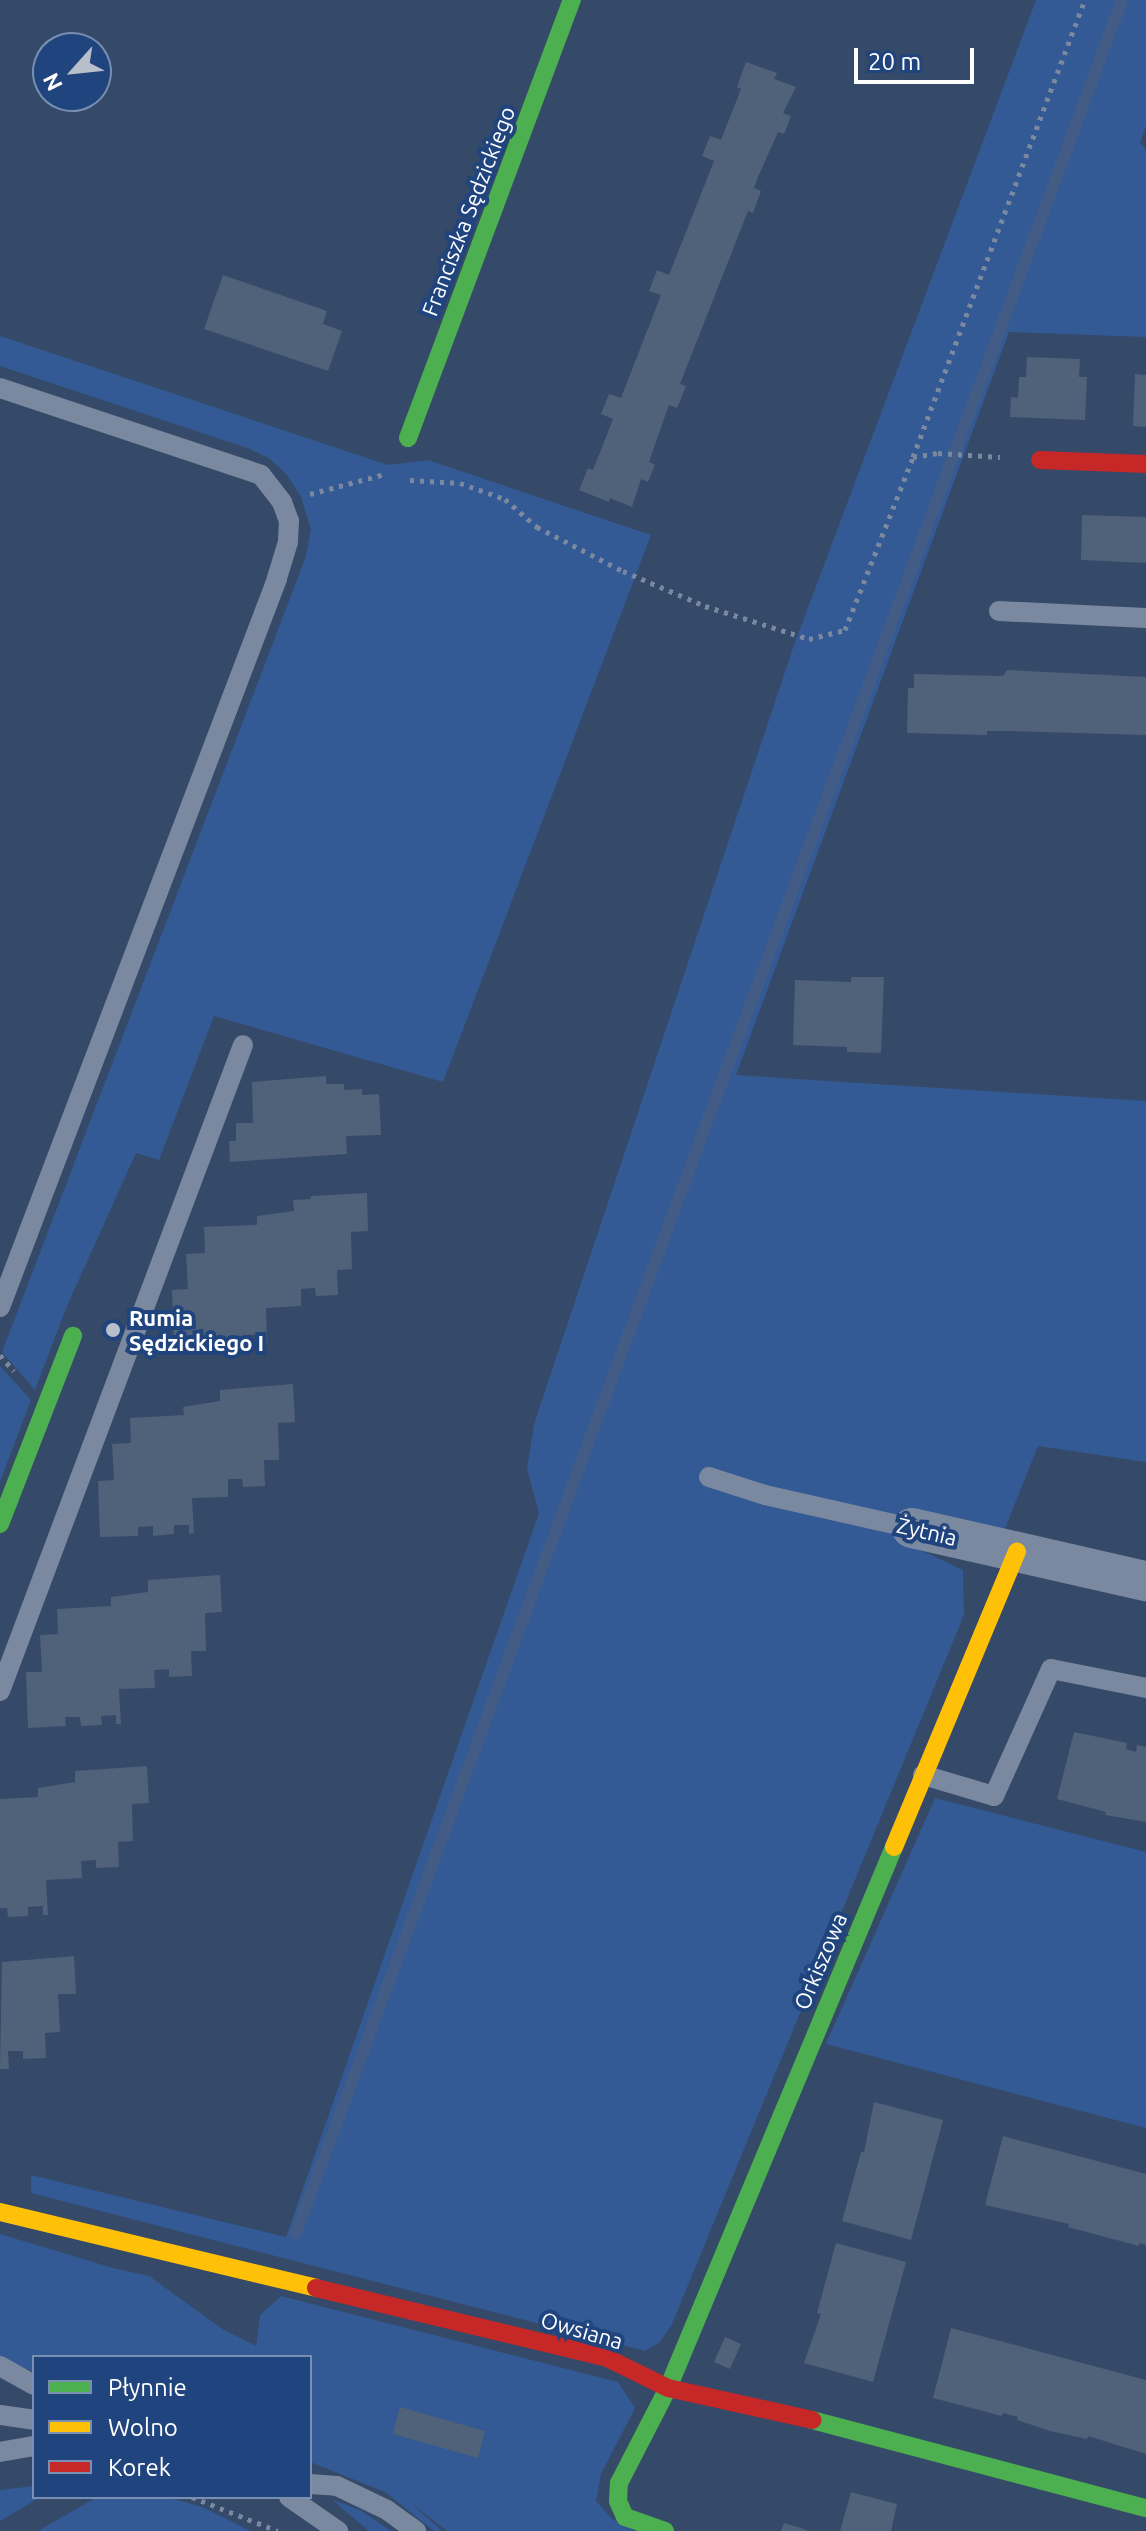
<!DOCTYPE html>
<meta charset="utf-8">
<style>
body{margin:0}
#map{position:relative;width:1146px;height:2531px;overflow:hidden;background:#354968;font-family:Ubuntu,sans-serif}
div>[style]{position:absolute}
.green>*{inset:0;background:#335a95}
.stream>*{height:12px;margin:-6px;padding:0 6px;transform-origin:6px;border-radius:6px;background:#425c86}
.building>*{inset:0;background:#50617a}
.round{border-radius:50%}
.path>*{height:5px;margin-top:-2.5px;transform-origin:0;background:repeating-linear-gradient(90deg,#7a899f 0 4px,transparent 0 10px)}
.lane>*{height:20px;margin:-10px;padding:0 10px;transform-origin:10px;border-radius:10px;background:#7a899f}
.street>*{height:40px;margin:-20px;padding:0 20px;transform-origin:20px;border-radius:20px;background:#7a899f}
.fast>*{height:18px;margin:-9px;padding:0 9px;transform-origin:9px;border-radius:9px;background:#4caf50}
.slow>*{height:18px;margin:-9px;padding:0 9px;transform-origin:9px;border-radius:9px;background:#ffc107}
.jam>*{height:18px;margin:-9px;padding:0 9px;transform-origin:9px;border-radius:9px;background:#c62828}
.dots>*{width:22px;height:22px;translate:-50% -50%;box-sizing:border-box;border:4px solid #20447d;border-radius:50%}
span{translate:-50% -50%;white-space:nowrap;text-align:center;line-height:1.15;-webkit-text-stroke:8px #20447d;paint-order:stroke}
.street-label{font-size:22px;color:#fff}
.poi-label{font-size:22px;color:#fff;font-weight:700}
.left{translate:0 -50%;text-align:left}
.legend{position:absolute;left:32px;top:2355px;width:280px;height:144px;box-sizing:border-box;background:#20447d;border:2px solid #798fb1;margin:0;padding:10px 14px;list-style:none;font-size:24px;color:#fff}
.legend li{display:flex;align-items:center;gap:16px;height:40px}
.legend b{width:40px;border:2px solid #798fb1}
.north{position:absolute;left:32px;top:32px;width:80px;height:80px;box-sizing:border-box;background:#20447d;border:2px solid #798fb1;border-radius:50%;rotate:243deg;font-size:22px;font-weight:700;line-height:32px;text-align:center;color:#fff}
.north::after{content:'';display:block;margin:auto;width:28px;height:36px;background:#b8bfca;clip-path:polygon(50% 0,100% 100%,50% 72%,0 100%)}
.scale{position:absolute;left:854px;top:48px;width:120px;height:36px;box-sizing:border-box;border:4px solid #fff;border-top:0;padding-left:10px;font-size:24px;line-height:28px;white-space:nowrap;color:#fff;-webkit-text-stroke:6px #20447d;paint-order:stroke}
</style>
<div id="map">
<div class="green">
<div style="clip-path:polygon(1036px 0,1146px 0,1146px 126px,1140px 142px,1146px 150px,1146px 337px,1009px 332px,736px 1075px,1146px 1101px,1146px 1462px,1038px 1446px,1004px 1531px,906px 1508px,897px 1539px,963px 1570px,964px 1615px,672px 2324px,659px 2343px,645px 2351px,31px 2193px,31px 2175px,286px 2237px,539px 1513px,527px 1469px,534px 1424px,794px 645px)"></div>
<div style="clip-path:polygon(0 336px,388px 465px,428px 460px,651px 535px,443px 1082px,214px 1016px,159px 1160px,136px 1153px,67px 1306px,35px 1390px,2px 1352px,305px 559px,311px 530px,301px 497px,287px 475px,270px 459px,250px 449px,0 366px)"></div>
<div style="clip-path:polygon(0 1366px,31px 1400px,0 1482px)"></div>
<div style="clip-path:polygon(935px 1798px,1146px 1852px,1146px 2128px,826px 2044px)"></div>
<div style="clip-path:polygon(0 2234px,113px 2268px,149px 2276px,224px 2330px,256px 2346px,260px 2315px,281px 2296px,618px 2382px,635px 2408px,601px 2474px,596px 2501px,612px 2519px,634px 2531px,447px 2531px,409px 2501px,442px 2531px,434px 2531px,385px 2492px,310px 2462px,310px 2357px,34px 2357px,34px 2372px,4px 2359px,0 2357px)"></div>
<div style="clip-path:polygon(34px 2486px,34px 2497px,41px 2497px,0 2521px,0 2490px)"></div>
<div style="clip-path:polygon(97px 2497px,167px 2497px,202px 2507px,251px 2531px,38px 2531px)"></div>
<div style="clip-path:polygon(331px 2499px,362px 2511px,391px 2531px,369px 2531px)"></div>
</div>
<div class="stream">
<div style="left:296px;top:2233px;width:2381px;rotate:-69.7deg"></div>
</div>
<div class="building">
<div style="clip-path:polygon(746px 62px,777px 73px,774px 79px,796px 87px,783px 113px,791px 116px,784px 134px,778px 132px,758px 177px,754px 188px,761px 191px,753px 213px,748px 211px,680px 384px,686px 386px,677px 408px,669px 405px,665px 416px,649px 462px,655px 465px,648px 482px,641px 479px,632px 507px,610px 498px,609px 502px,579px 490px,588px 468px,593px 470px,613px 419px,601px 414px,609px 394px,621px 398px,661px 295px,649px 291px,657px 270px,669px 275px,714px 161px,702px 156px,710px 136px,721px 140px,741px 89px,737px 87px)"></div>
<div style="clip-path:polygon(223px 275px,327px 311px,323px 324px,342px 331px,328px 371px,204px 329px)"></div>
<div style="clip-path:polygon(1027px 357px,1080px 359px,1079px 377px,1087px 377px,1085px 420px,1010px 417px,1011px 397px,1018px 398px,1019px 377px,1026px 377px)"></div>
<div style="clip-path:polygon(1135px 374px,1146px 375px,1146px 427px,1133px 426px)"></div>
<div style="clip-path:polygon(1082px 515px,1146px 517px,1146px 563px,1081px 560px)"></div>
<div style="clip-path:polygon(1007px 670px,1146px 677px,1146px 735px,1007px 731px,987px 731px,987px 735px,907px 733px,908px 688px,914px 688px,914px 674px,1003px 676px)"></div>
<div style="clip-path:polygon(851px 977px,884px 977px,881px 1053px,847px 1052px,847px 1047px,793px 1045px,795px 980px,851px 982px)"></div>
<div style="clip-path:polygon(326px 1076px,326px 1084px,344px 1084px,344px 1090px,362px 1089px,362px 1095px,379px 1094px,381px 1135px,346px 1136px,347px 1154px,230px 1162px,229px 1141px,236px 1141px,236px 1123px,253px 1123px,252px 1082px)"></div>
<div style="clip-path:polygon(367px 1193px,368px 1231px,351px 1232px,352px 1269px,337px 1270px,338px 1295px,316px 1296px,315px 1288px,301px 1289px,301px 1306px,266px 1308px,267px 1343px,262px 1343px,262px 1334px,247px 1335px,247px 1344px,226px 1344px,225px 1336px,211px 1336px,212px 1345px,174px 1347px,172px 1290px,188px 1289px,186px 1254px,205px 1253px,204px 1227px,257px 1225px,257px 1216px,294px 1211px,293px 1200px,311px 1199px,311px 1196px)"></div>
<div class="round" style="left:105px;top:1322px;width:16px;height:16px"></div>
<div style="clip-path:polygon(293px 1384px,295px 1422px,278px 1423px,279px 1460px,264px 1460px,265px 1486px,243px 1487px,242px 1479px,228px 1479px,228px 1497px,192px 1498px,194px 1533px,189px 1534px,189px 1525px,174px 1525px,174px 1534px,153px 1536px,153px 1526px,138px 1527px,138px 1536px,100px 1537px,98px 1481px,114px 1480px,112px 1444px,131px 1443px,130px 1418px,184px 1415px,183px 1407px,220px 1401px,220px 1390px)"></div>
<div style="clip-path:polygon(220px 1575px,222px 1612px,205px 1613px,206px 1651px,191px 1651px,192px 1676px,169px 1677px,169px 1669px,154px 1670px,155px 1688px,119px 1689px,121px 1724px,116px 1724px,116px 1715px,101px 1716px,102px 1725px,81px 1726px,80px 1717px,65px 1717px,66px 1726px,28px 1728px,26px 1672px,42px 1672px,40px 1635px,58px 1634px,57px 1609px,111px 1606px,111px 1597px,148px 1592px,148px 1580px)"></div>
<div style="clip-path:polygon(1074px 1732px,1127px 1743px,1126px 1749px,1136px 1752px,1137px 1745px,1146px 1747px,1146px 1822px,1105px 1815px,1106px 1812px,1057px 1799px)"></div>
<div style="clip-path:polygon(147px 1766px,149px 1803px,132px 1804px,133px 1841px,118px 1842px,119px 1867px,96px 1868px,96px 1860px,81px 1861px,82px 1878px,46px 1880px,48px 1915px,43px 1915px,43px 1906px,28px 1907px,28px 1916px,8px 1917px,7px 1908px,0 1908px,0 1799px,38px 1797px,38px 1788px,75px 1782px,75px 1771px)"></div>
<div style="clip-path:polygon(74px 1956px,76px 1994px,58px 1994px,60px 2032px,45px 2033px,46px 2058px,23px 2059px,23px 2051px,8px 2051px,9px 2069px,0 2069px,2px 1962px)"></div>
<div style="clip-path:polygon(874px 2102px,943px 2120px,911px 2240px,842px 2221px,861px 2152px,864px 2152px)"></div>
<div style="clip-path:polygon(1003px 2136px,1146px 2174px,1146px 2245px,1139px 2243px,1139px 2246px,1068px 2227px,1069px 2224px,985px 2205px)"></div>
<div style="clip-path:polygon(836px 2243px,906px 2262px,873px 2382px,804px 2363px,821px 2314px,817px 2313px)"></div>
<div style="clip-path:polygon(951px 2328px,1146px 2380px,1146px 2454px,1088px 2436px,1087px 2439px,1050px 2431px,1017px 2420px,1018px 2417px,1003px 2413px,1002px 2416px,933px 2398px)"></div>
<div style="clip-path:polygon(725px 2337px,741px 2344px,730px 2369px,714px 2362px)"></div>
<div style="clip-path:polygon(400px 2407px,485px 2431px,478px 2458px,393px 2434px)"></div>
<div style="clip-path:polygon(851px 2492px,897px 2504px,891px 2531px,840px 2531px)"></div>
<div style="clip-path:polygon(784px 2523px,807px 2530px,807px 2531px,781px 2531px)"></div>
</div>
<div class="path">
<div style="left:913px;top:457px;width:488px;rotate:-69.4deg"></div>
<div style="left:410px;top:480px;width:50px;rotate:3.4deg"></div>
<div style="left:460px;top:483px;width:48px;rotate:19.6deg"></div>
<div style="left:505px;top:499px;width:43px;rotate:41.2deg"></div>
<div style="left:537px;top:527px;width:97px;rotate:27.1deg"></div>
<div style="left:623px;top:571px;width:89px;rotate:23.1deg"></div>
<div style="left:705px;top:606px;width:109px;rotate:17.6deg"></div>
<div style="left:809px;top:639px;width:37px;rotate:-14deg"></div>
<div style="left:845px;top:630px;width:186px;rotate:-68.5deg"></div>
<div style="left:913px;top:457px;width:25px;rotate:-9deg"></div>
<div style="left:938px;top:453px;width:62px;rotate:3.7deg"></div>
<div style="left:310px;top:494px;width:78px;rotate:-14.9deg"></div>
<div style="left:0;top:1355px;width:21px;rotate:49deg"></div>
<div style="left:192px;top:2497px;width:92px;rotate:21.6deg"></div>
</div>
<div class="lane">
<div style="left:0;top:388px;width:275px;rotate:18.4deg"></div>
<div style="left:261px;top:475px;width:34px;rotate:52deg"></div>
<div style="left:282px;top:502px;width:20px;rotate:70deg"></div>
<div style="left:289px;top:521px;width:21px;rotate:93deg"></div>
<div style="left:288px;top:542px;width:39px;rotate:107deg"></div>
<div style="left:277px;top:579px;width:779px;rotate:110.83deg"></div>
<div style="left:999px;top:611px;width:147px;rotate:2.7deg"></div>
<div style="left:709px;top:1477px;width:59px;rotate:17.8deg"></div>
<div style="left:765px;top:1495px;width:151px;rotate:12.7deg"></div>
<div style="left:0;top:1691px;width:690px;rotate:-69.39deg"></div>
<div style="left:923px;top:1775px;width:74px;rotate:16.5deg"></div>
<div style="left:994px;top:1796px;width:139px;rotate:-65.8deg"></div>
<div style="left:1051px;top:1669px;width:97px;rotate:11.3deg"></div>
<div style="left:0;top:2366px;width:39px;rotate:29deg"></div>
<div style="left:0;top:2415px;width:34px;rotate:8deg"></div>
<div style="left:0;top:2452px;width:35px;rotate:-10deg"></div>
<div style="left:310px;top:2484px;width:27px;rotate:4deg"></div>
<div style="left:337px;top:2486px;width:55px;rotate:25.6deg"></div>
<div style="left:387px;top:2510px;width:36px;rotate:36deg"></div>
<div style="left:289px;top:2497px;width:60px;rotate:34.8deg"></div>
</div>
<div class="street">
<div style="left:912px;top:1528px;width:240px;rotate:12.8deg"></div>
</div>
<div class="fast">
<div style="left:408px;top:438px;width:468px;rotate:-69.5deg"></div>
<div style="left:0;top:1524px;width:202px;rotate:-68.8deg"></div>
<div style="left:812px;top:2420px;width:345px;rotate:14.8deg"></div>
<div style="left:665px;top:2531px;width:42px;rotate:-160.7deg"></div>
<div style="left:625px;top:2517px;width:17px;rotate:-114deg"></div>
<div style="left:618px;top:2501px;width:18px;rotate:-87deg"></div>
<div style="left:619px;top:2483px;width:107px;rotate:-62.7deg"></div>
<div style="left:668px;top:2388px;width:586px;rotate:-67.33deg"></div>
</div>
<div class="slow">
<div style="left:894px;top:1847px;width:320px;rotate:-67.4deg"></div>
<div style="left:0;top:2212px;width:325px;rotate:13.5deg"></div>
</div>
<div class="jam">
<div style="left:1040px;top:460px;width:106px;rotate:2.2deg"></div>
<div style="left:316px;top:2288px;width:299px;rotate:13.5deg"></div>
<div style="left:607px;top:2358px;width:68px;rotate:26.2deg"></div>
<div style="left:668px;top:2388px;width:148px;rotate:12.5deg"></div>
</div>
<div class="dots">
<div style="left:113px;top:1330px;background:#b8bfca"></div>
</div>
<div class="street-label">
<span style="left:468px;top:211px;rotate:-69deg">Franciszka Sędzickiego</span>
<span style="left:927px;top:1531px;rotate:13deg">Żytnia</span>
<span style="left:820px;top:1961px;rotate:-67deg">Orkiszowa</span>
<span style="left:582px;top:2330px;rotate:16deg">Owsiana</span>
</div>
<div class="poi-label">
<span class="left" style="left:129px;top:1330px">Rumia<br>Sędzickiego I</span>
</div>
<ul class="legend">
<li><b style="height:10px;background:#4caf50"></b>Płynnie</li>
<li><b style="height:10px;background:#ffc107"></b>Wolno</li>
<li><b style="height:10px;background:#c62828"></b>Korek</li>
</ul>
<div class="north">N</div>
<div class="scale">20 m</div>
</div>
